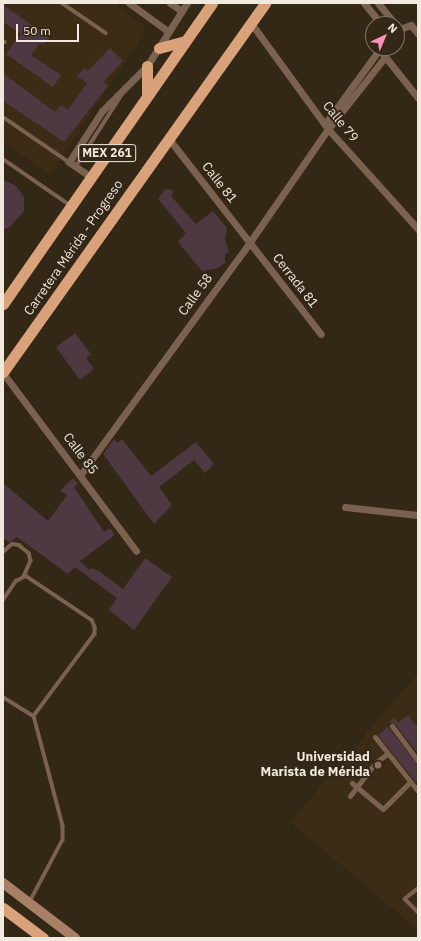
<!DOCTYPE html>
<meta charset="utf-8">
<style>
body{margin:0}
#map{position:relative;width:421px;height:941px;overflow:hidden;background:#332716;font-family:"IBM Plex Sans",sans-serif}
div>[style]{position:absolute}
.built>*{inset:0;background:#3d2c15}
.building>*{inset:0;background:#4e3841}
.service>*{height:3.5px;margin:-1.75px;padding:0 1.75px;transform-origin:1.75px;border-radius:1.75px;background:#7a6150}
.pedestrian>*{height:5px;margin:-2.5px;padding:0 2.5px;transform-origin:2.5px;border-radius:2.5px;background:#7a6150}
.minor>*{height:7px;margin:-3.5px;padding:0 3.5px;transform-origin:3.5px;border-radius:3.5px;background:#7a6150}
.secondary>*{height:10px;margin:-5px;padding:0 5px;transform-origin:5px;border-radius:5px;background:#a77f64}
.trunk>*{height:11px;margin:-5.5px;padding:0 5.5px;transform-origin:5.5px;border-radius:5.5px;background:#daa27b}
.dots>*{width:11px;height:11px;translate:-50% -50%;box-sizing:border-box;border:2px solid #332716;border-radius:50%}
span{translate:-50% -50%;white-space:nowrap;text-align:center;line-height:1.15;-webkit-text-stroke:4px #332716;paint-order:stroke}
.shield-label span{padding:1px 3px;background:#332716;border:1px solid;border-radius:3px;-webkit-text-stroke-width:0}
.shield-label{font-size:12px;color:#f1e8de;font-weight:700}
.street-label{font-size:13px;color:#f1e8de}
.poi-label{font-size:13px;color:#f1e8de;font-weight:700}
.right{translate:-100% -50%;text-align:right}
.frame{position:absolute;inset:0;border:4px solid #f1e8de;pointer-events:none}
.north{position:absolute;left:365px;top:16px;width:40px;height:40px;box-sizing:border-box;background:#332716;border:1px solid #7f7466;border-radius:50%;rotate:44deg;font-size:11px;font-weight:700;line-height:16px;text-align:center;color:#f1e8de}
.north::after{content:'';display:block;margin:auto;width:14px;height:18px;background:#fe8ebc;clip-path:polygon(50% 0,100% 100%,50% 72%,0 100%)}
.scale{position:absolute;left:16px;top:24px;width:63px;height:18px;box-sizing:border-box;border:2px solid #f1e8de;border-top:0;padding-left:5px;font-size:12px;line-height:14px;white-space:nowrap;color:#f1e8de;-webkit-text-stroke:3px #332716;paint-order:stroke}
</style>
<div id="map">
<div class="built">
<div style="clip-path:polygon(3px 3px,114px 3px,144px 26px,143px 35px,50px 175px,3px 141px)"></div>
<div style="clip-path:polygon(418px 673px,418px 930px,290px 822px)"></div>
</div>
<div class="building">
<div style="clip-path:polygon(3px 5px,49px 37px,43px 45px,40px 43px,31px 55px,61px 75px,53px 87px,6px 54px,21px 34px,3px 22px)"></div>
<div style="clip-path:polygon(110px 48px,123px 61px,103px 82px,108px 86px,64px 142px,3px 101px,3px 73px,55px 112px,61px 105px,68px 110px,87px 83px,77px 76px,84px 68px,88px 71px)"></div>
<div style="clip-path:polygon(3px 179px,16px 186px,24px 197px,24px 211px,10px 227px,3px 230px)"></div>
<div style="clip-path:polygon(165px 189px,173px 190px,172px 197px,196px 224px,213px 211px,227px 228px,225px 239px,229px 252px,225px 254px,225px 263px,216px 269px,202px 271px,178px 242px,186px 233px,158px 199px)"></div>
<div style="clip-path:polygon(75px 333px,91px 354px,86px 358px,94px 369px,80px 380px,56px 347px)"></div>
<div style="clip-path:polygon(114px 439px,118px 443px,122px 439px,151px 476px,196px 442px,214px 464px,205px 473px,194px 460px,159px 487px,172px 505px,154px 524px,103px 454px)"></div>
<div style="clip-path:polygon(73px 478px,78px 484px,74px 487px,104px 532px,110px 528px,115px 535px,80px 561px,90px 570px,92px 568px,99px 571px,123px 589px,145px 558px,172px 577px,134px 630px,109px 610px,117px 598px,75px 567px,68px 574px,17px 537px,9px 542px,3px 538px,3px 483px,48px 521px,67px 495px,60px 491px)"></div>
<div style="clip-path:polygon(408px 715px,418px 728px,418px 754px,395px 724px,389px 722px,395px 718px,398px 723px)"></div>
<div style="clip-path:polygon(388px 727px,418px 765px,418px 780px,416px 782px,378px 735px)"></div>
</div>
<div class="service">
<div style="left:62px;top:3px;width:53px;rotate:34.3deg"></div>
<div style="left:3px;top:41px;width:2px;rotate:27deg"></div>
<div style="left:3px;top:117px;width:80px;rotate:34.3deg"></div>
<div style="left:3px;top:159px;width:81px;rotate:34.5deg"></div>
<div style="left:76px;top:166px;width:85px;rotate:-57.4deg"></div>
<div style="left:3px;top:552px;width:12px;rotate:-42deg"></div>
<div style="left:12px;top:544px;width:7px;rotate:8deg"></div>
<div style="left:19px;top:545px;width:13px;rotate:39deg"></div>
<div style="left:29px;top:553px;width:8px;rotate:76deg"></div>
<div style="left:31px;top:561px;width:17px;rotate:114deg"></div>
<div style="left:3px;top:600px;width:23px;rotate:-56deg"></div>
<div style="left:16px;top:581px;width:11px;rotate:-27deg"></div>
<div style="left:26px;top:576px;width:79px;rotate:33.7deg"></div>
<div style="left:92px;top:620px;width:8px;rotate:67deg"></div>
<div style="left:95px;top:627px;width:7px;rotate:90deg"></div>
<div style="left:95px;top:634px;width:102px;rotate:126.6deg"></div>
<div style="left:34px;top:716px;width:114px;rotate:75.2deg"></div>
<div style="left:63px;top:826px;width:14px;rotate:90deg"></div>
<div style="left:63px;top:840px;width:70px;rotate:118deg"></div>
<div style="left:3px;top:697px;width:36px;rotate:32deg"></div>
<div style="left:418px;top:889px;width:16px;rotate:142deg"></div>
<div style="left:405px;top:899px;width:18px;rotate:45deg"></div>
</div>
<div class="pedestrian">
<div style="left:392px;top:726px;width:44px;rotate:53.4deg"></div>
<div style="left:375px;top:737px;width:69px;rotate:51.5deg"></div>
<div style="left:352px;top:783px;width:40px;rotate:40deg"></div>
<div style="left:383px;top:809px;width:38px;rotate:-45deg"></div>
<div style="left:350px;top:796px;width:43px;rotate:-52.6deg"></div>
<div style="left:376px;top:762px;width:14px;rotate:-36deg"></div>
</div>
<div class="minor">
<div style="left:129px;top:3px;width:49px;rotate:35.9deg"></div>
<div style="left:170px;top:3px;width:14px;rotate:34deg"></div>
<div style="left:364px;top:3px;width:27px;rotate:51deg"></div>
<div style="left:378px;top:3px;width:27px;rotate:51deg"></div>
<div style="left:251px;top:23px;width:131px;rotate:54deg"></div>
<div style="left:328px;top:129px;width:135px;rotate:48deg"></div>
<div style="left:397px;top:30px;width:15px;rotate:-20deg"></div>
<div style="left:411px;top:25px;width:11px;rotate:52deg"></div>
<div style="left:383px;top:54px;width:56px;rotate:51.5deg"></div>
<div style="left:325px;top:124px;width:92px;rotate:-53.9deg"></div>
<div style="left:169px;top:139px;width:247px;rotate:52.1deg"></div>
<div style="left:91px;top:177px;width:27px;rotate:-146deg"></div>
<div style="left:69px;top:162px;width:61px;rotate:-57.1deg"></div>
<div style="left:102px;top:111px;width:64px;rotate:-45deg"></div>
<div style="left:147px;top:66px;width:75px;rotate:-57.6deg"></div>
<div style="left:3px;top:373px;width:222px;rotate:53.2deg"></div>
<div style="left:81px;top:474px;width:287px;rotate:-53.9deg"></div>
<div style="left:250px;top:242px;width:137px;rotate:-55.4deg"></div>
<div style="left:328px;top:129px;width:92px;rotate:-51.6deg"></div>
<div style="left:345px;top:507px;width:73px;rotate:6.3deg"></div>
</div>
<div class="secondary">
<div style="left:3px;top:883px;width:91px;rotate:37.4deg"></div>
</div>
<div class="trunk">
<div style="left:159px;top:48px;width:27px;rotate:-15deg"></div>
<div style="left:147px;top:66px;width:30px;rotate:90deg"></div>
<div style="left:3px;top:304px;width:366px;rotate:-55.2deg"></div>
<div style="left:3px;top:372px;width:453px;rotate:-54.6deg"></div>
<div style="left:3px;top:908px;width:50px;rotate:36.9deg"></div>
</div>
<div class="dots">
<div style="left:378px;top:765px;background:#8d6e63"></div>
</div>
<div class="shield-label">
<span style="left:107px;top:153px">MEX 261</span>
</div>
<div class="street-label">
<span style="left:340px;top:122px;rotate:51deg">Calle 79</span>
<span style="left:219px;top:183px;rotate:52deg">Calle 81</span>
<span style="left:74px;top:248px;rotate:-55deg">Carretera Mérida - Progreso</span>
<span style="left:295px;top:281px;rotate:52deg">Cerrada 81</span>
<span style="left:196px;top:295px;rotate:-54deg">Calle 58</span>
<span style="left:80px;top:454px;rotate:53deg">Calle 85</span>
</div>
<div class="poi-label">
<span class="right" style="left:370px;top:765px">Universidad<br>Marista de Mérida</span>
</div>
<div class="frame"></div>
<div class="north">N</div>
<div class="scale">50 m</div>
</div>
